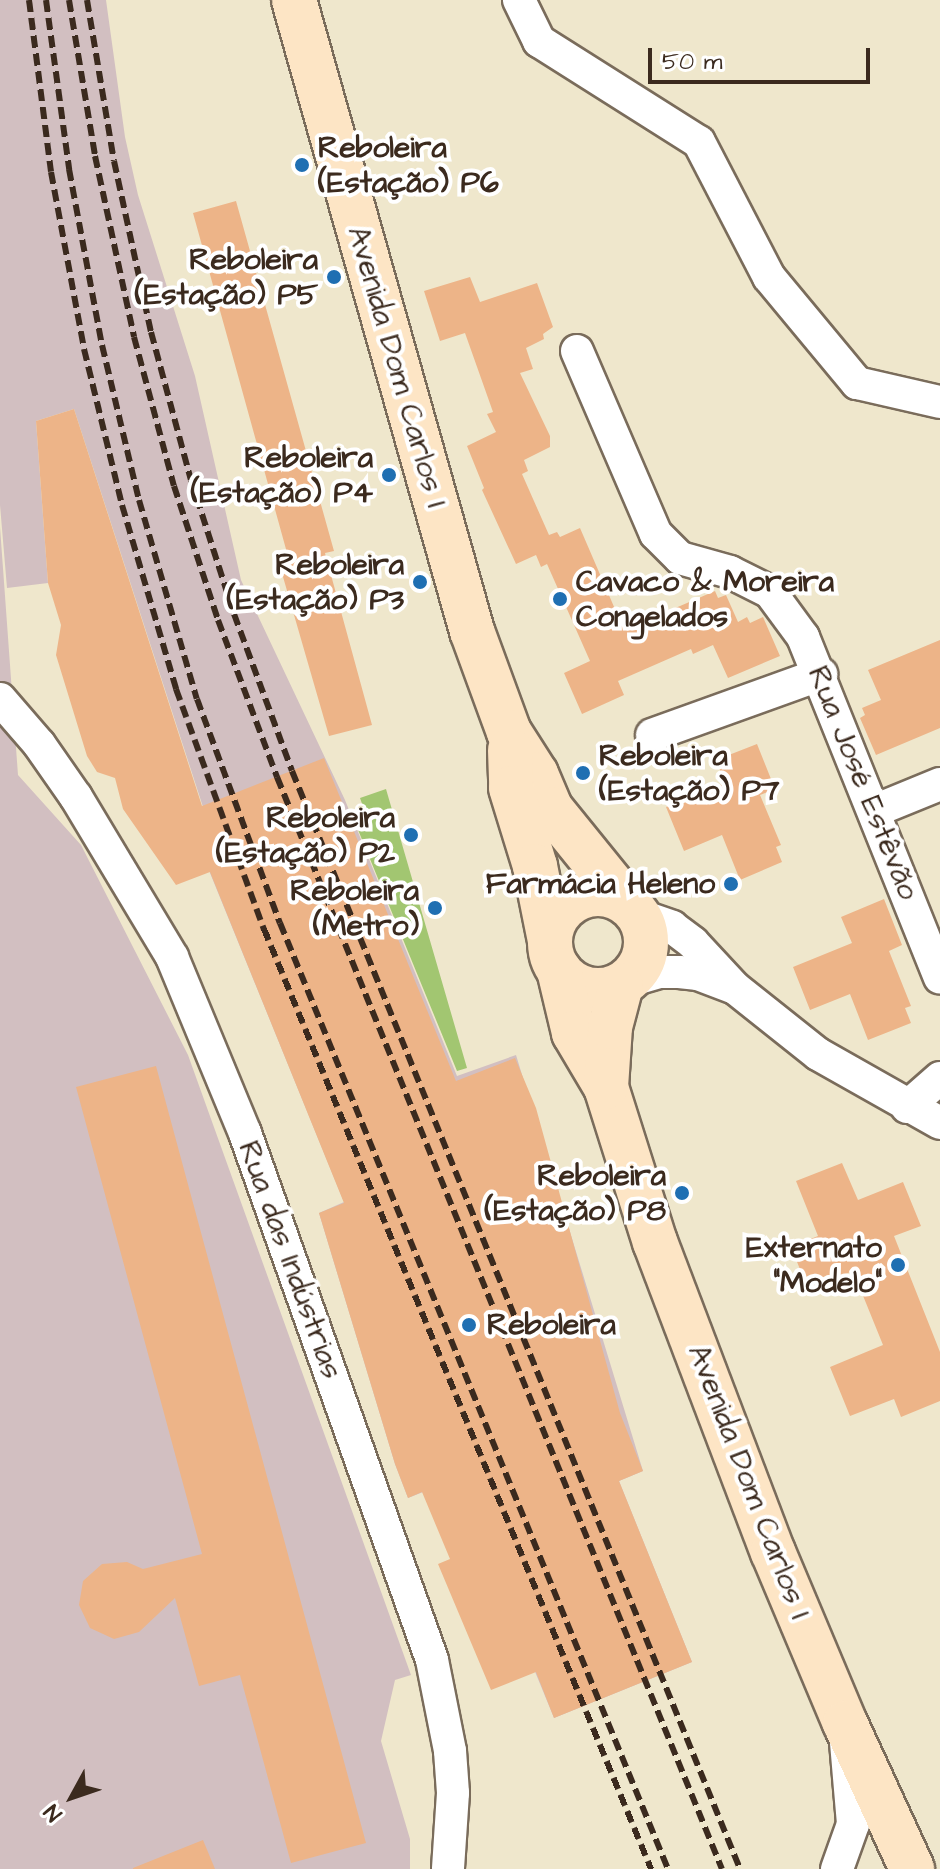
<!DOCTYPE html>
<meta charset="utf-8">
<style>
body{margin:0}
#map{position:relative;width:940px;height:1869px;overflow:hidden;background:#efe7cc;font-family:"Architects Daughter",sans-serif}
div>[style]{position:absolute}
.industrial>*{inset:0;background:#d2bfc1}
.green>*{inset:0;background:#a2c671}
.building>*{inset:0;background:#edb488}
.roads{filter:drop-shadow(2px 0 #7a6c5b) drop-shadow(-2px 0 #7a6c5b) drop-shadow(0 2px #7a6c5b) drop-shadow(0 -2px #7a6c5b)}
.street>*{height:32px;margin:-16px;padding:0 16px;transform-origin:16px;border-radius:16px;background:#fff}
.secondary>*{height:44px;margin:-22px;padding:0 22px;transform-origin:22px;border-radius:22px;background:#fde5c5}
.secondary>.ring{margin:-22px;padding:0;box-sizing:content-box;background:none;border:44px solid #fde5c5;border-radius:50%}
.rail>*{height:6px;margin-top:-3px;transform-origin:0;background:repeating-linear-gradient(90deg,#3b2a1e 0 12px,transparent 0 18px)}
.dots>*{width:22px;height:22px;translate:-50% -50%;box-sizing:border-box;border:4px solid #fff;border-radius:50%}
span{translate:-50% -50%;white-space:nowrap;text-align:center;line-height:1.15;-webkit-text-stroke:8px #fff;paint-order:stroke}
.poi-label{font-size:30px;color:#3b2a1e;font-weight:700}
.left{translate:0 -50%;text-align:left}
.right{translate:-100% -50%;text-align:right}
.street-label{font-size:30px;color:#3b2a1e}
.north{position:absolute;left:32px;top:1757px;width:80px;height:80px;-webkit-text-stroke:6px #fff;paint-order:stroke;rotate:230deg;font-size:22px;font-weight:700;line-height:32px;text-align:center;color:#3b2a1e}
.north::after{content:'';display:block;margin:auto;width:28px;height:36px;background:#3b2a1e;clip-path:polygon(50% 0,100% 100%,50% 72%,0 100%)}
.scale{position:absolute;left:648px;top:48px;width:222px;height:36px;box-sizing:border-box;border:4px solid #3b2a1e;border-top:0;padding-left:10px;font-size:24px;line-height:28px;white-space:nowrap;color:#3b2a1e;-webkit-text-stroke:6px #fff;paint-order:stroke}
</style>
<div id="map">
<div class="industrial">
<div style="clip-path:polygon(0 0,106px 0,125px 137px,138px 195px,195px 376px,241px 580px,345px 800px,457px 1076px,516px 1055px,643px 1471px,619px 1481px,692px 1662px,554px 1718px,456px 1479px,408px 1498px,395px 1464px,319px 1213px,344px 1202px,186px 814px,203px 807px,74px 409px,36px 421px,48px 583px,7px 588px,0 505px)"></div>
<div style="clip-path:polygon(0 527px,18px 775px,81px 845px,188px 1055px,411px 1675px,395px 1680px,381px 1741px,410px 1839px,410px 1869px,0 1869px)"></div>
</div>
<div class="green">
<div style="clip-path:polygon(386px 789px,467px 1068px,457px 1071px,354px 820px,366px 815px,360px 798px)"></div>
</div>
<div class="building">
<div style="clip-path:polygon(236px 201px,334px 551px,325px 553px,372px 725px,329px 736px,279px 563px,289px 560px,193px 213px)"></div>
<div style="clip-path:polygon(470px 277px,480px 302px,537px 283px,553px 327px,543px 334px,544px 339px,526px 348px,533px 369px,520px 373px,550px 436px,550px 447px,524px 460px,528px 471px,522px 474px,549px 535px,557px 532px,560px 537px,580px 528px,624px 630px,715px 591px,718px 598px,726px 595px,738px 622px,747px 617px,750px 623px,763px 617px,780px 656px,728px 678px,713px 645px,693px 654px,691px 649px,618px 681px,624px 695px,582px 714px,564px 673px,590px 661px,547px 564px,541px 567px,536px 555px,516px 564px,482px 490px,484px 488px,467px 446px,496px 432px,487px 414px,493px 412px,465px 333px,440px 341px,424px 291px)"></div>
<div style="clip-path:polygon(74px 409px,202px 806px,324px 758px,456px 1081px,515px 1058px,536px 1108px,620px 1413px,643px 1471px,619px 1481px,692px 1662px,554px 1718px,536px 1672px,491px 1690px,438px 1564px,450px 1559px,422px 1492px,408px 1498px,395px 1464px,319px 1213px,344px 1203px,210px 872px,176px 885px,123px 809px,115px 778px,97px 772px,87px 756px,56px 655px,61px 625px,48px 583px,36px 421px)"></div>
<div style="clip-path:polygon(940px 640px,940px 728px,876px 755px,860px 718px,865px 715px,862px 708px,881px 700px,868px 670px)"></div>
<div style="clip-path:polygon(757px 744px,775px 789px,760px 795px,781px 845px,776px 847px,782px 862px,740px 880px,722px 835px,684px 851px,666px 807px,725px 783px,716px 760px)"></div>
<div style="clip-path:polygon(884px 899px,902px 945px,889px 951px,911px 1006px,905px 1008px,911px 1023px,868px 1040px,850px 994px,810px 1010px,793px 967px,852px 943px,841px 917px)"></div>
<div style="clip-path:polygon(156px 1066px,366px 1843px,291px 1863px,240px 1675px,199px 1686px,175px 1598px,139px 1632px,114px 1639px,90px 1628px,79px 1605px,83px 1581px,102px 1564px,127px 1562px,143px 1569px,202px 1554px,76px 1087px)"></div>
<div style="clip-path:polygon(842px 1163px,858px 1200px,903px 1182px,921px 1226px,894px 1236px,940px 1352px,940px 1401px,901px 1417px,894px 1399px,850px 1416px,830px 1367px,883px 1345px,853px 1271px,808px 1289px,791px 1247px,818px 1236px,796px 1181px)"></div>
<div style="clip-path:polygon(203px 1840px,215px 1869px,133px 1869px,133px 1868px)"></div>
</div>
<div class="roads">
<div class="street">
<div style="left:519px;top:0;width:46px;rotate:64deg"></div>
<div style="left:539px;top:41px;width:189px;rotate:32.3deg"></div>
<div style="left:699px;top:142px;width:152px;rotate:62.6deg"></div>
<div style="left:769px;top:277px;width:138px;rotate:50.3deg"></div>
<div style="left:857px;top:383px;width:85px;rotate:12.9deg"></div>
<div style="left:577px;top:351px;width:199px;rotate:66.7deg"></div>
<div style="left:656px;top:534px;width:34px;rotate:45deg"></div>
<div style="left:680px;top:558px;width:52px;rotate:15.6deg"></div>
<div style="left:730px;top:572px;width:45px;rotate:26.6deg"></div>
<div style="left:770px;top:592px;width:56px;rotate:53.7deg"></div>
<div style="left:803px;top:637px;width:367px;rotate:68.1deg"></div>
<div style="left:0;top:699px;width:60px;rotate:49.1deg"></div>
<div style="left:39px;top:744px;width:65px;rotate:55.1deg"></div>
<div style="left:76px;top:797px;width:187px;rotate:59deg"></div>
<div style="left:172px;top:957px;width:191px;rotate:67.5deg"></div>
<div style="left:245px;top:1133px;width:559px;rotate:70.46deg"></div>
<div style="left:432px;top:1660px;width:93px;rotate:78.8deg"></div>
<div style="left:450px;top:1751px;width:42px;rotate:85.9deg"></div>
<div style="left:453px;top:1793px;width:76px;rotate:93.8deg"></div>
<div style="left:652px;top:735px;width:180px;rotate:-19.8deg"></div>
<div style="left:874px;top:811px;width:71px;rotate:-22.2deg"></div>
<div style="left:638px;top:915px;width:36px;rotate:19deg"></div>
<div style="left:672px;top:927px;width:26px;rotate:37deg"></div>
<div style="left:693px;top:943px;width:62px;rotate:47deg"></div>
<div style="left:735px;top:988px;width:106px;rotate:38.5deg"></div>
<div style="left:818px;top:1054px;width:140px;rotate:29.5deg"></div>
<div style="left:628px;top:981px;width:33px;rotate:-16deg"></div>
<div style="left:660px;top:972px;width:19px"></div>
<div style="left:679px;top:972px;width:19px;rotate:6deg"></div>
<div style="left:698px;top:974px;width:36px;rotate:21deg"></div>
<div style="left:907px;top:1107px;width:44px;rotate:-41.3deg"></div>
<div style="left:837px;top:1869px;width:48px;rotate:-70.4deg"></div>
<div style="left:853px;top:1824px;width:82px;rotate:-94.9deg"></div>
</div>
<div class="secondary">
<div style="left:294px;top:0;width:656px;rotate:74.25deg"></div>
<div style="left:472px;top:631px;width:108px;rotate:69.9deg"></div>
<div style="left:509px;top:732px;width:50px;rotate:57.3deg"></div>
<div style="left:536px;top:774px;width:38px;rotate:67deg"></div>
<div style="left:551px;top:809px;width:122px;rotate:51deg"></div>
<div style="left:510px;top:750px;width:38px;rotate:88deg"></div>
<div style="left:511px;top:788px;width:82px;rotate:72.9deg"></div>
<div style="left:535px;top:866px;width:76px;rotate:78.7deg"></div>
<div class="ring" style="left:550px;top:894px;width:52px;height:52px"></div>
<div style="left:559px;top:970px;width:65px;rotate:76.6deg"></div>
<div style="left:574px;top:1033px;width:63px;rotate:59.3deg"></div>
<div style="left:606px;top:1087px;width:163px;rotate:72.5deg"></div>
<div style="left:655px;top:1242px;width:332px;rotate:69.2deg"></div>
<div style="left:773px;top:1552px;width:186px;rotate:67.2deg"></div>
<div style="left:845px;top:1723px;width:161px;rotate:65.3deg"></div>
<div style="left:606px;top:1087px;width:60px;rotate:-86.2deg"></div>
<div style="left:610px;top:1027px;width:43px;rotate:-75.3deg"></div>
</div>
</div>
<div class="rail">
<div style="left:29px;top:0;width:173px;rotate:82.7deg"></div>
<div style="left:51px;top:172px;width:180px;rotate:79.4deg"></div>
<div style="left:84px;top:349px;width:161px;rotate:76.3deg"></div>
<div style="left:122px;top:505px;width:192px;rotate:73.6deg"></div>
<div style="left:176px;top:689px;width:256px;rotate:69.9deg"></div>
<div style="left:264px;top:929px;width:1017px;rotate:67.62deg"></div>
<div style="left:46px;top:0;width:171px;rotate:82.2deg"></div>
<div style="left:69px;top:169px;width:179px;rotate:79.4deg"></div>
<div style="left:102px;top:345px;width:159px;rotate:76.6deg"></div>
<div style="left:139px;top:500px;width:207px;rotate:73.8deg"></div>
<div style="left:197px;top:699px;width:239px;rotate:69.7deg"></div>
<div style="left:280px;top:923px;width:1022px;rotate:67.7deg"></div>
<div style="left:69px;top:0;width:158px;rotate:80.5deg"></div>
<div style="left:95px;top:156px;width:185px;rotate:77.8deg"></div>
<div style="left:134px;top:337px;width:154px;rotate:75deg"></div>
<div style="left:174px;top:486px;width:141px;rotate:71.8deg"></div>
<div style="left:218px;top:620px;width:168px;rotate:69.4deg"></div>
<div style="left:277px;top:777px;width:1179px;rotate:67.83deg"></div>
<div style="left:87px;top:0;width:163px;rotate:80.5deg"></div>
<div style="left:114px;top:161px;width:175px;rotate:77.8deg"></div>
<div style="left:151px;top:332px;width:153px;rotate:74.9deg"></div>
<div style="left:191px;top:480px;width:141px;rotate:72.2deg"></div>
<div style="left:234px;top:614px;width:167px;rotate:69.7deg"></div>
<div style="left:292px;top:771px;width:1186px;rotate:67.8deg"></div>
</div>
<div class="dots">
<div style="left:302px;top:165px;background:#1f6fb2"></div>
<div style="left:334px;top:277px;background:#1f6fb2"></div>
<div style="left:389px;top:475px;background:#1f6fb2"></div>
<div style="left:420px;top:582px;background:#1f6fb2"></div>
<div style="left:560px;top:599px;background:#1f6fb2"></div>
<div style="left:583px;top:773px;background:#1f6fb2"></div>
<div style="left:411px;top:835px;background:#1f6fb2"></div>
<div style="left:731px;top:884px;background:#1f6fb2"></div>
<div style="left:435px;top:908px;background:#1f6fb2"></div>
<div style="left:682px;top:1193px;background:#1f6fb2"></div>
<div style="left:898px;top:1265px;background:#1f6fb2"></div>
<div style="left:469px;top:1325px;background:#1f6fb2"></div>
</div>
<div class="poi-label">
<span class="left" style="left:318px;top:165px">Reboleira<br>(Estação) P6</span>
<span class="right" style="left:318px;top:277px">Reboleira<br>(Estação) P5</span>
<span class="right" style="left:373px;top:475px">Reboleira<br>(Estação) P4</span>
<span class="right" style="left:404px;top:582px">Reboleira<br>(Estação) P3</span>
<span class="left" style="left:576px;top:599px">Cavaco &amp; Moreira<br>Congelados</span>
<span class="left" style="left:599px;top:773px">Reboleira<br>(Estação) P7</span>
<span class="right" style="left:395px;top:835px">Reboleira<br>(Estação) P2</span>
<span class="right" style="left:715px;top:884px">Farmácia Heleno</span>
<span class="right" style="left:419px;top:908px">Reboleira<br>(Metro)</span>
<span class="right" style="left:666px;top:1193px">Reboleira<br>(Estação) P8</span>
<span class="right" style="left:882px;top:1265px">Externato<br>"Modelo"</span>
<span class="left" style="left:487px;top:1325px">Reboleira</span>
</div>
<div class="street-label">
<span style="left:397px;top:367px;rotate:74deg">Avenida Dom Carlos I</span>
<span style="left:863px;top:783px;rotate:68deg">Rua José Estêvão</span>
<span style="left:290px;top:1260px;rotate:70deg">Rua das Indústrias</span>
<span style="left:749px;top:1482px;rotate:69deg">Avenida Dom Carlos I</span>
</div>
<div class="north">N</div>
<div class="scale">50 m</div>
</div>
